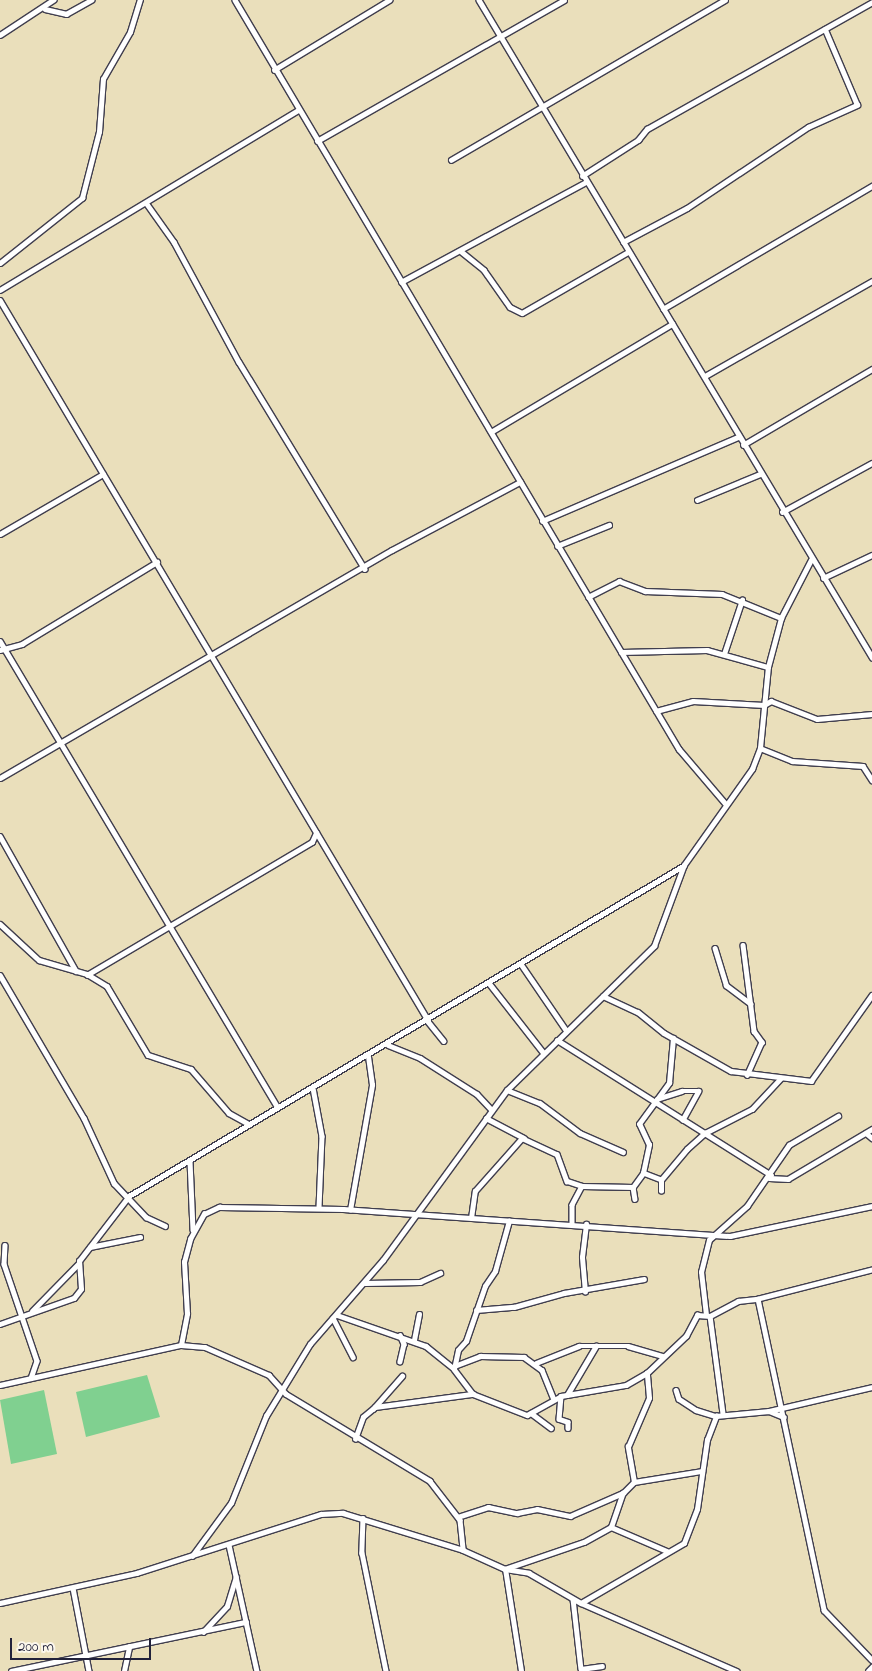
<!DOCTYPE html>
<style>
body{margin:0}
#map{position:relative;width:872px;height:1671px;overflow:hidden;background:#eadfbb;font-family:"Indie Flower",sans-serif}
div>[style]{position:absolute}
.green>*{inset:0;background:#80d090}
.roads{filter:drop-shadow(1px 0 #403e4e) drop-shadow(-1px 0 #403e4e) drop-shadow(0 1px #403e4e) drop-shadow(0 -1px #403e4e)}
.minor>*{height:4.5px;margin:-2.25px;padding:0 2.25px;transform-origin:2.25px;border-radius:2.25px;background:#fff}
span{translate:-50% -50%;white-space:nowrap;text-align:center;line-height:1.15;-webkit-text-stroke:4px #fbf7ec;paint-order:stroke}
.scale{position:absolute;left:10px;top:1638px;width:141px;height:22px;box-sizing:border-box;border:2px solid #22223b;border-top:0;padding-left:6px;font-size:15px;line-height:18px;white-space:nowrap;color:#22223b;-webkit-text-stroke:4px #fbf7ec;paint-order:stroke}
</style>
<div id="map">
<div class="green">
<div style="clip-path:polygon(147px 1375px,160px 1417px,86px 1437px,76px 1392px)"></div>
<div style="clip-path:polygon(44px 1390px,57px 1454px,11px 1464px,0 1400px)"></div>
</div>
<div class="roads">
<div class="minor">
<div style="left:235px;top:0;width:871px;rotate:59.34deg"></div>
<div style="left:679px;top:749px;width:72px;rotate:49.5deg"></div>
<div style="left:479px;top:0;width:766px;rotate:59.11deg"></div>
<div style="left:45px;top:9px;width:22px;rotate:13deg"></div>
<div style="left:66px;top:14px;width:29px;rotate:-29deg"></div>
<div style="left:0;top:35px;width:64px;rotate:-33.4deg"></div>
<div style="left:274px;top:70px;width:135px;rotate:-31.3deg"></div>
<div style="left:317px;top:141px;width:284px;rotate:-29.7deg"></div>
<div style="left:451px;top:160px;width:317px;rotate:-30.3deg"></div>
<div style="left:582px;top:176px;width:67px;rotate:-32.7deg"></div>
<div style="left:638px;top:140px;width:14px;rotate:-51deg"></div>
<div style="left:647px;top:129px;width:258px;rotate:-29.4deg"></div>
<div style="left:147px;top:204px;width:47px;rotate:54.6deg"></div>
<div style="left:174px;top:242px;width:136px;rotate:61.6deg"></div>
<div style="left:239px;top:362px;width:242px;rotate:58.7deg"></div>
<div style="left:623px;top:242px;width:72px;rotate:-28deg"></div>
<div style="left:687px;top:208px;width:146px;rotate:-33.8deg"></div>
<div style="left:808px;top:127px;width:54px;rotate:-24.2deg"></div>
<div style="left:857px;top:105px;width:82px;rotate:-113.1deg"></div>
<div style="left:462px;top:252px;width:28px;rotate:39deg"></div>
<div style="left:484px;top:270px;width:45px;rotate:54.9deg"></div>
<div style="left:510px;top:307px;width:13px;rotate:27deg"></div>
<div style="left:522px;top:313px;width:122px;rotate:-29.9deg"></div>
<div style="left:0;top:263px;width:105px;rotate:-38.4deg"></div>
<div style="left:82px;top:198px;width:68px;rotate:-75.6deg"></div>
<div style="left:99px;top:132px;width:53px;rotate:-85.7deg"></div>
<div style="left:103px;top:79px;width:54px;rotate:-60.1deg"></div>
<div style="left:130px;top:32px;width:34px;rotate:-73deg"></div>
<div style="left:401px;top:282px;width:210px;rotate:-28.4deg"></div>
<div style="left:0;top:290px;width:348px;rotate:-31.1deg"></div>
<div style="left:0;top:300px;width:838px;rotate:59.27deg"></div>
<div style="left:663px;top:309px;width:243px;rotate:-30.5deg"></div>
<div style="left:705px;top:376px;width:192px;rotate:-29.6deg"></div>
<div style="left:491px;top:432px;width:211px;rotate:-30.8deg"></div>
<div style="left:743px;top:445px;width:150px;rotate:-30.5deg"></div>
<div style="left:697px;top:500px;width:68px;rotate:-22.4deg"></div>
<div style="left:782px;top:512px;width:102px;rotate:-28.6deg"></div>
<div style="left:542px;top:521px;width:213px;rotate:-23.2deg"></div>
<div style="left:0;top:534px;width:119px;rotate:-30.2deg"></div>
<div style="left:557px;top:546px;width:56px;rotate:-22deg"></div>
<div style="left:823px;top:578px;width:54px;rotate:-25.1deg"></div>
<div style="left:588px;top:597px;width:35px;rotate:-27deg"></div>
<div style="left:619px;top:581px;width:28px;rotate:21deg"></div>
<div style="left:645px;top:591px;width:77px;rotate:2.2deg"></div>
<div style="left:722px;top:594px;width:64px;rotate:22.1deg"></div>
<div style="left:0;top:641px;width:541px;rotate:59.22deg"></div>
<div style="left:0;top:650px;width:23px;rotate:-15deg"></div>
<div style="left:22px;top:644px;width:158px;rotate:-31.3deg"></div>
<div style="left:621px;top:652px;width:86px;rotate:-1.3deg"></div>
<div style="left:707px;top:650px;width:63px;rotate:15.6deg"></div>
<div style="left:724px;top:654px;width:57px;rotate:-71.6deg"></div>
<div style="left:656px;top:711px;width:38px;rotate:-15deg"></div>
<div style="left:693px;top:701px;width:71px;rotate:3.2deg"></div>
<div style="left:764px;top:705px;width:8px;rotate:-30deg"></div>
<div style="left:771px;top:701px;width:49px;rotate:21.4deg"></div>
<div style="left:817px;top:719px;width:55px;rotate:-5.2deg"></div>
<div style="left:760px;top:748px;width:35px;rotate:22deg"></div>
<div style="left:792px;top:761px;width:71px;rotate:4deg"></div>
<div style="left:863px;top:766px;width:17px;rotate:57deg"></div>
<div style="left:0;top:778px;width:453px;rotate:-30.2deg"></div>
<div style="left:392px;top:550px;width:145px;rotate:-28deg"></div>
<div style="left:0;top:836px;width:155px;rotate:60.6deg"></div>
<div style="left:0;top:924px;width:53px;rotate:42.7deg"></div>
<div style="left:39px;top:960px;width:50px;rotate:16.3deg"></div>
<div style="left:87px;top:974px;width:23px;rotate:31deg"></div>
<div style="left:107px;top:986px;width:80px;rotate:59.3deg"></div>
<div style="left:148px;top:1055px;width:45px;rotate:18deg"></div>
<div style="left:191px;top:1069px;width:58px;rotate:49.2deg"></div>
<div style="left:229px;top:1113px;width:23px;rotate:29deg"></div>
<div style="left:743px;top:945px;width:87px;rotate:82.7deg"></div>
<div style="left:754px;top:1031px;width:14px;rotate:54deg"></div>
<div style="left:762px;top:1042px;width:36px;rotate:114deg"></div>
<div style="left:715px;top:948px;width:39px;rotate:73deg"></div>
<div style="left:726px;top:985px;width:31px;rotate:37deg"></div>
<div style="left:521px;top:964px;width:80px;rotate:55.7deg"></div>
<div style="left:0;top:975px;width:166px;rotate:59.6deg"></div>
<div style="left:84px;top:1118px;width:72px;rotate:65.2deg"></div>
<div style="left:114px;top:1183px;width:47px;rotate:46.7deg"></div>
<div style="left:146px;top:1217px;width:21px;rotate:25deg"></div>
<div style="left:87px;top:975px;width:261px;rotate:-30.6deg"></div>
<div style="left:312px;top:842px;width:10px;rotate:-66deg"></div>
<div style="left:489px;top:983px;width:88px;rotate:52deg"></div>
<div style="left:603px;top:996px;width:38px;rotate:25deg"></div>
<div style="left:638px;top:1012px;width:33px;rotate:39deg"></div>
<div style="left:664px;top:1033px;width:77px;rotate:29.6deg"></div>
<div style="left:731px;top:1071px;width:81px;rotate:7.1deg"></div>
<div style="left:811px;top:1081px;width:105px;rotate:-54.7deg"></div>
<div style="left:426px;top:1019px;width:28px;rotate:51deg"></div>
<div style="left:557px;top:1040px;width:253px;rotate:32.2deg"></div>
<div style="left:388px;top:1045px;width:35px;rotate:22deg"></div>
<div style="left:420px;top:1058px;width:67px;rotate:32.3deg"></div>
<div style="left:477px;top:1094px;width:22px;rotate:47deg"></div>
<div style="left:313px;top:1088px;width:49px;rotate:79.4deg"></div>
<div style="left:322px;top:1136px;width:72px;rotate:92.4deg"></div>
<div style="left:507px;top:1090px;width:35px;rotate:22deg"></div>
<div style="left:540px;top:1103px;width:50px;rotate:36.9deg"></div>
<div style="left:580px;top:1133px;width:47px;rotate:23.8deg"></div>
<div style="left:657px;top:1099px;width:26px;rotate:-18deg"></div>
<div style="left:682px;top:1091px;width:17px"></div>
<div style="left:699px;top:1091px;width:33px;rotate:119deg"></div>
<div style="left:486px;top:1118px;width:43px;rotate:27.8deg"></div>
<div style="left:866px;top:1133px;width:8px;rotate:40deg"></div>
<div style="left:190px;top:1161px;width:69px;rotate:87.5deg"></div>
<div style="left:769px;top:1178px;width:19px;rotate:3deg"></div>
<div style="left:788px;top:1179px;width:98px;rotate:-30.8deg"></div>
<div style="left:661px;top:1180px;width:19px;rotate:-159deg"></div>
<div style="left:643px;top:1173px;width:29px;rotate:-78deg"></div>
<div style="left:649px;top:1145px;width:23px;rotate:-115deg"></div>
<div style="left:639px;top:1124px;width:51px;rotate:-53.8deg"></div>
<div style="left:669px;top:1083px;width:45px;rotate:-84.9deg"></div>
<div style="left:582px;top:1186px;width:51px;rotate:1.1deg"></div>
<div style="left:633px;top:1187px;width:17px;rotate:-54deg"></div>
<div style="left:633px;top:1187px;width:12px;rotate:81deg"></div>
<div style="left:661px;top:1191px;width:11px;rotate:-90deg"></div>
<div style="left:661px;top:1180px;width:40px;rotate:-50deg"></div>
<div style="left:687px;top:1149px;width:24px;rotate:-42deg"></div>
<div style="left:705px;top:1133px;width:53px;rotate:-27.1deg"></div>
<div style="left:752px;top:1109px;width:42px;rotate:-46.9deg"></div>
<div style="left:350px;top:1210px;width:127px;rotate:-80deg"></div>
<div style="left:372px;top:1085px;width:28px;rotate:-98deg"></div>
<div style="left:471px;top:1218px;width:27px;rotate:-82deg"></div>
<div style="left:475px;top:1191px;width:71px;rotate:-48.4deg"></div>
<div style="left:522px;top:1138px;width:38px;rotate:25deg"></div>
<div style="left:557px;top:1154px;width:29px;rotate:70deg"></div>
<div style="left:567px;top:1181px;width:16px;rotate:18deg"></div>
<div style="left:582px;top:1186px;width:21px;rotate:118deg"></div>
<div style="left:572px;top:1205px;width:19px;rotate:90deg"></div>
<div style="left:5px;top:1245px;width:19px;rotate:93deg"></div>
<div style="left:4px;top:1264px;width:102px;rotate:71.2deg"></div>
<div style="left:37px;top:1361px;width:18px;rotate:109deg"></div>
<div style="left:90px;top:1247px;width:51px;rotate:-11.3deg"></div>
<div style="left:872px;top:1270px;width:118px;rotate:165.7deg"></div>
<div style="left:758px;top:1299px;width:318px;rotate:78deg"></div>
<div style="left:824px;top:1610px;width:69px;rotate:46.2deg"></div>
<div style="left:365px;top:1283px;width:55px;rotate:-1deg"></div>
<div style="left:420px;top:1282px;width:22px;rotate:-24deg"></div>
<div style="left:585px;top:1292px;width:35px;rotate:-95deg"></div>
<div style="left:582px;top:1257px;width:33px;rotate:-83deg"></div>
<div style="left:476px;top:1310px;width:38px;rotate:-5deg"></div>
<div style="left:514px;top:1307px;width:52px;rotate:-15.6deg"></div>
<div style="left:564px;top:1293px;width:81px;rotate:-9.9deg"></div>
<div style="left:32px;top:1311px;width:66px;rotate:-45.6deg"></div>
<div style="left:337px;top:1315px;width:94px;rotate:19.2deg"></div>
<div style="left:426px;top:1346px;width:36px;rotate:39deg"></div>
<div style="left:454px;top:1369px;width:31px;rotate:53deg"></div>
<div style="left:706px;top:1315px;width:43px;rotate:-96.6deg"></div>
<div style="left:701px;top:1272px;width:33px;rotate:-76deg"></div>
<div style="left:709px;top:1240px;width:51px;rotate:-41.8deg"></div>
<div style="left:747px;top:1206px;width:74px;rotate:-55.5deg"></div>
<div style="left:789px;top:1145px;width:57px;rotate:-30.6deg"></div>
<div style="left:710px;top:1316px;width:98px;rotate:82.4deg"></div>
<div style="left:710px;top:1316px;width:32px;rotate:-28deg"></div>
<div style="left:738px;top:1301px;width:20px;rotate:-6deg"></div>
<div style="left:333px;top:1318px;width:44px;rotate:62.9deg"></div>
<div style="left:0;top:1324px;width:78px;rotate:-19.4deg"></div>
<div style="left:74px;top:1298px;width:11px;rotate:-52deg"></div>
<div style="left:81px;top:1289px;width:28px;rotate:-94deg"></div>
<div style="left:79px;top:1261px;width:82px;rotate:-52.4deg"></div>
<div style="left:129px;top:1196px;width:645px;rotate:-30.78deg"></div>
<div style="left:400px;top:1335px;width:10px;rotate:66deg"></div>
<div style="left:404px;top:1344px;width:18px;rotate:103deg"></div>
<div style="left:414px;top:1340px;width:26px;rotate:-79deg"></div>
<div style="left:181px;top:1345px;width:24px;rotate:5deg"></div>
<div style="left:205px;top:1347px;width:70px;rotate:23.6deg"></div>
<div style="left:269px;top:1375px;width:25px;rotate:48deg"></div>
<div style="left:286px;top:1394px;width:168px;rotate:31.1deg"></div>
<div style="left:430px;top:1481px;width:49px;rotate:52.4deg"></div>
<div style="left:460px;top:1520px;width:30px;rotate:84deg"></div>
<div style="left:536px;top:1363px;width:46px;rotate:-21.6deg"></div>
<div style="left:579px;top:1346px;width:49px"></div>
<div style="left:628px;top:1346px;width:36px;rotate:16deg"></div>
<div style="left:457px;top:1365px;width:25px;rotate:-21deg"></div>
<div style="left:480px;top:1356px;width:44px;rotate:1.3deg"></div>
<div style="left:524px;top:1357px;width:22px;rotate:36deg"></div>
<div style="left:542px;top:1370px;width:31px;rotate:68deg"></div>
<div style="left:454px;top:1369px;width:19px;rotate:-78deg"></div>
<div style="left:458px;top:1350px;width:12px;rotate:-48deg"></div>
<div style="left:466px;top:1341px;width:58px;rotate:-70.9deg"></div>
<div style="left:485px;top:1286px;width:18px;rotate:-56deg"></div>
<div style="left:495px;top:1271px;width:52px;rotate:-74.4deg"></div>
<div style="left:0;top:1385px;width:185px;rotate:-12.5deg"></div>
<div style="left:181px;top:1345px;width:32px;rotate:-79deg"></div>
<div style="left:187px;top:1314px;width:52px;rotate:-93.3deg"></div>
<div style="left:184px;top:1262px;width:24px;rotate:-75deg"></div>
<div style="left:190px;top:1239px;width:29px;rotate:-61deg"></div>
<div style="left:204px;top:1214px;width:17px;rotate:-25deg"></div>
<div style="left:219px;top:1207px;width:124px;rotate:0.9deg"></div>
<div style="left:343px;top:1209px;width:388px;rotate:4deg"></div>
<div style="left:730px;top:1236px;width:145px;rotate:-11.9deg"></div>
<div style="left:676px;top:1390px;width:9px;rotate:72deg"></div>
<div style="left:679px;top:1399px;width:20px;rotate:33deg"></div>
<div style="left:696px;top:1410px;width:21px;rotate:17deg"></div>
<div style="left:567px;top:1395px;width:57px;rotate:-59.4deg"></div>
<div style="left:561px;top:1396px;width:23px;rotate:95deg"></div>
<div style="left:559px;top:1419px;width:9px;rotate:18deg"></div>
<div style="left:568px;top:1422px;width:6px;rotate:90deg"></div>
<div style="left:373px;top:1409px;width:44px;rotate:-48.7deg"></div>
<div style="left:769px;top:1411px;width:16px;rotate:22deg"></div>
<div style="left:531px;top:1413px;width:25px;rotate:37deg"></div>
<div style="left:355px;top:1439px;width:23px;rotate:-70deg"></div>
<div style="left:363px;top:1417px;width:16px;rotate:-40deg"></div>
<div style="left:375px;top:1407px;width:99px;rotate:-7.6deg"></div>
<div style="left:473px;top:1394px;width:58px;rotate:21.3deg"></div>
<div style="left:527px;top:1415px;width:39px;rotate:-29deg"></div>
<div style="left:561px;top:1396px;width:66px;rotate:-9.6deg"></div>
<div style="left:626px;top:1385px;width:24px;rotate:-30deg"></div>
<div style="left:647px;top:1373px;width:54px;rotate:-43.5deg"></div>
<div style="left:686px;top:1336px;width:24px;rotate:-62deg"></div>
<div style="left:697px;top:1315px;width:13px;rotate:4deg"></div>
<div style="left:634px;top:1482px;width:36px;rotate:-100deg"></div>
<div style="left:628px;top:1447px;width:53px;rotate:-66.8deg"></div>
<div style="left:649px;top:1398px;width:25px;rotate:-95deg"></div>
<div style="left:458px;top:1517px;width:32px;rotate:-18deg"></div>
<div style="left:488px;top:1507px;width:30px;rotate:12deg"></div>
<div style="left:517px;top:1513px;width:20px;rotate:-11deg"></div>
<div style="left:537px;top:1509px;width:34px;rotate:12deg"></div>
<div style="left:570px;top:1516px;width:58px;rotate:-23.5deg"></div>
<div style="left:363px;top:1518px;width:35px;rotate:92deg"></div>
<div style="left:362px;top:1553px;width:120px;rotate:78.5deg"></div>
<div style="left:611px;top:1527px;width:36px;rotate:-71deg"></div>
<div style="left:623px;top:1493px;width:16px;rotate:-45deg"></div>
<div style="left:634px;top:1482px;width:69px;rotate:-9.2deg"></div>
<div style="left:229px;top:1545px;width:129px;rotate:77.5deg"></div>
<div style="left:192px;top:1556px;width:66px;rotate:-53.7deg"></div>
<div style="left:231px;top:1503px;width:94px;rotate:-68.1deg"></div>
<div style="left:266px;top:1416px;width:84px;rotate:-58.6deg"></div>
<div style="left:310px;top:1344px;width:111px;rotate:-49deg"></div>
<div style="left:383px;top:1260px;width:210px;rotate:-53.9deg"></div>
<div style="left:507px;top:1090px;width:206px;rotate:-44.4deg"></div>
<div style="left:654px;top:946px;width:86px;rotate:-69.7deg"></div>
<div style="left:684px;top:865px;width:118px;rotate:-54.7deg"></div>
<div style="left:752px;top:769px;width:22px;rotate:-69deg"></div>
<div style="left:760px;top:748px;width:81px;rotate:-84.4deg"></div>
<div style="left:768px;top:667px;width:51px;rotate:-75.1deg"></div>
<div style="left:781px;top:618px;width:65px;rotate:-62.7deg"></div>
<div style="left:73px;top:1588px;width:85px;rotate:79.1deg"></div>
<div style="left:573px;top:1599px;width:70px;rotate:83.5deg"></div>
<div style="left:581px;top:1669px;width:21px;rotate:-8deg"></div>
<div style="left:0;top:1603px;width:140px;rotate:-12.4deg"></div>
<div style="left:137px;top:1573px;width:193px;rotate:-17.8deg"></div>
<div style="left:321px;top:1514px;width:22px;rotate:-3deg"></div>
<div style="left:343px;top:1513px;width:126px;rotate:17.1deg"></div>
<div style="left:463px;top:1550px;width:46px;rotate:24.3deg"></div>
<div style="left:505px;top:1569px;width:24px;rotate:9deg"></div>
<div style="left:529px;top:1573px;width:60px;rotate:30deg"></div>
<div style="left:581px;top:1603px;width:170px;rotate:23.6deg"></div>
<div style="left:581px;top:1603px;width:119px;rotate:-30.2deg"></div>
<div style="left:684px;top:1543px;width:36px;rotate:-69deg"></div>
<div style="left:697px;top:1509px;width:70px;rotate:-81.8deg"></div>
<div style="left:707px;top:1440px;width:26px;rotate:-69deg"></div>
<div style="left:716px;top:1416px;width:53px;rotate:-5.4deg"></div>
<div style="left:769px;top:1411px;width:106px;rotate:-13.1deg"></div>
<div style="left:203px;top:1632px;width:35px;rotate:-47deg"></div>
<div style="left:227px;top:1606px;width:30px;rotate:-73deg"></div>
<div style="left:11px;top:1671px;width:240px;rotate:-11.8deg"></div>
<div style="left:124px;top:1671px;width:25px;rotate:-78deg"></div>
<div style="left:521px;top:1671px;width:103px;rotate:-98.9deg"></div>
<div style="left:505px;top:1569px;width:83px;rotate:-18.9deg"></div>
<div style="left:584px;top:1542px;width:31px;rotate:-29deg"></div>
<div style="left:611px;top:1527px;width:61px;rotate:23.2deg"></div>
<div style="left:868px;top:1671px;width:6px;rotate:-45deg"></div>
</div>
</div>
<div class="scale">200 m</div>
</div>
